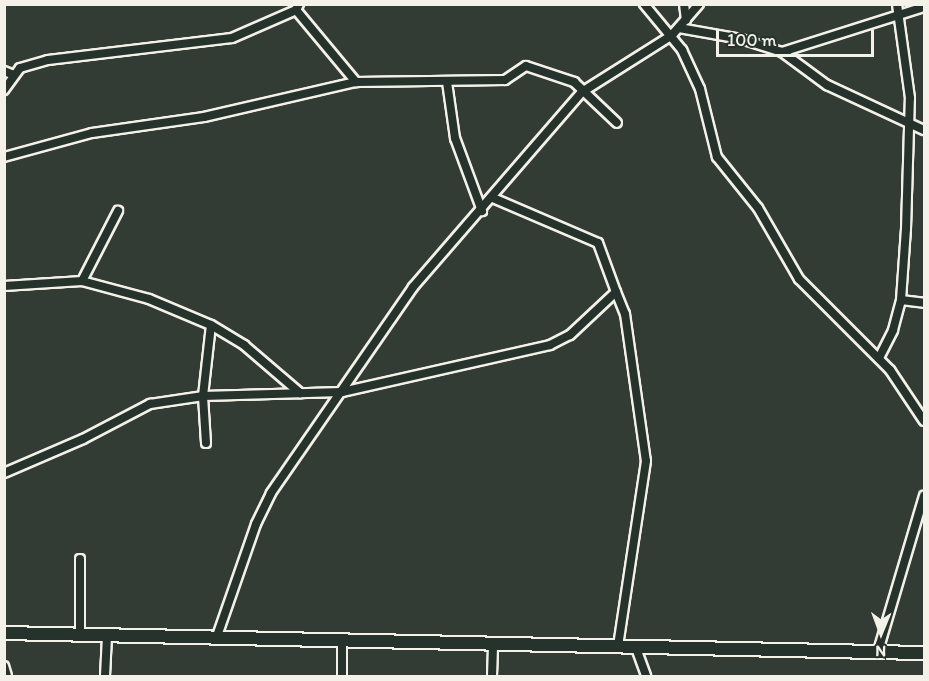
<!DOCTYPE html>
<style>
body{margin:0}
#map{position:relative;width:929px;height:681px;overflow:hidden;background:#333c34;font-family:Itim,sans-serif}
div>[style]{position:absolute}
.roads{filter:drop-shadow(2px 0 #f4f1e8) drop-shadow(-2px 0 #f4f1e8) drop-shadow(0 2px #f4f1e8) drop-shadow(0 -2px #f4f1e8)}
.street>*{height:8px;margin:-4px;padding:0 4px;transform-origin:4px;border-radius:4px;background:#26332d}
.secondary>*{height:12px;margin:-6px;padding:0 6px;transform-origin:6px;border-radius:6px;background:#26332d}
span{translate:-50% -50%;white-space:nowrap;text-align:center;line-height:1.15;-webkit-text-stroke:4.5px #26332d;paint-order:stroke}
.frame{position:absolute;inset:0;border:6px solid #f4f1e8;pointer-events:none}
.north{position:absolute;left:851px;top:603px;width:60px;height:60px;-webkit-text-stroke:4px #26332d;paint-order:stroke;rotate:181deg;font-size:16px;font-weight:700;line-height:24px;text-align:center;color:#f4f1e8}
.north::after{content:'';display:block;margin:auto;width:21px;height:27px;background:#f4f1e8;clip-path:polygon(50% 0,100% 100%,50% 72%,0 100%)}
.scale{position:absolute;left:716px;top:30px;width:158px;height:27px;box-sizing:border-box;border:3px solid #f4f1e8;border-top:0;padding-left:8px;font-size:18px;line-height:21px;white-space:nowrap;color:#f4f1e8;-webkit-text-stroke:4px #26332d;paint-order:stroke}
</style>
<div id="map">
<div class="roads">
<div class="street">
<div style="left:644px;top:4px;width:60px;rotate:50.4deg"></div>
<div style="left:682px;top:50px;width:43px;rotate:65.2deg"></div>
<div style="left:700px;top:89px;width:70px;rotate:76deg"></div>
<div style="left:717px;top:157px;width:65px;rotate:51.2deg"></div>
<div style="left:758px;top:208px;width:82px;rotate:60deg"></div>
<div style="left:799px;top:279px;width:129px;rotate:45deg"></div>
<div style="left:890px;top:370px;width:61px;rotate:56.3deg"></div>
<div style="left:684px;top:4px;width:16px;rotate:83deg"></div>
<div style="left:296px;top:10px;width:94px;rotate:50.2deg"></div>
<div style="left:679px;top:28px;width:63px;rotate:10.1deg"></div>
<div style="left:741px;top:39px;width:43px;rotate:17.6deg"></div>
<div style="left:782px;top:52px;width:149px;rotate:-17.6deg"></div>
<div style="left:782px;top:52px;width:56px;rotate:36.3deg"></div>
<div style="left:827px;top:85px;width:107px;rotate:24.9deg"></div>
<div style="left:4px;top:71px;width:11px;rotate:22deg"></div>
<div style="left:447px;top:82px;width:57px;rotate:81.9deg"></div>
<div style="left:455px;top:138px;width:78px;rotate:69.7deg"></div>
<div style="left:4px;top:90px;width:27px;rotate:-54deg"></div>
<div style="left:20px;top:68px;width:29px;rotate:-16deg"></div>
<div style="left:48px;top:60px;width:185px;rotate:-6.8deg"></div>
<div style="left:232px;top:38px;width:70px;rotate:-23.6deg"></div>
<div style="left:296px;top:10px;width:7px;rotate:-63deg"></div>
<div style="left:4px;top:157px;width:91px;rotate:-15.3deg"></div>
<div style="left:92px;top:133px;width:113px;rotate:-8.1deg"></div>
<div style="left:204px;top:117px;width:156px;rotate:-13deg"></div>
<div style="left:356px;top:82px;width:149px;rotate:-0.8deg"></div>
<div style="left:505px;top:80px;width:25px;rotate:-34deg"></div>
<div style="left:526px;top:66px;width:51px;rotate:18.4deg"></div>
<div style="left:574px;top:82px;width:59px;rotate:43.6deg"></div>
<div style="left:493px;top:198px;width:114px;rotate:23.2deg"></div>
<div style="left:598px;top:243px;width:52px;rotate:69.8deg"></div>
<div style="left:82px;top:281px;width:79px;rotate:-62.8deg"></div>
<div style="left:4px;top:286px;width:78px;rotate:-3.7deg"></div>
<div style="left:82px;top:281px;width:69px;rotate:15deg"></div>
<div style="left:149px;top:299px;width:67px;rotate:22.8deg"></div>
<div style="left:211px;top:325px;width:39px;rotate:31deg"></div>
<div style="left:244px;top:345px;width:74px;rotate:40.6deg"></div>
<div style="left:901px;top:300px;width:23px;rotate:7deg"></div>
<div style="left:879px;top:358px;width:31px;rotate:-63deg"></div>
<div style="left:893px;top:330px;width:31px;rotate:-75deg"></div>
<div style="left:901px;top:300px;width:71px;rotate:-86deg"></div>
<div style="left:906px;top:229px;width:131px;rotate:-88.3deg"></div>
<div style="left:910px;top:98px;width:95px;rotate:-97.9deg"></div>
<div style="left:206px;top:443px;width:47px;rotate:-93.7deg"></div>
<div style="left:203px;top:396px;width:71px;rotate:-83.6deg"></div>
<div style="left:4px;top:473px;width:86px;rotate:-23.3deg"></div>
<div style="left:83px;top:439px;width:76px;rotate:-27.6deg"></div>
<div style="left:150px;top:404px;width:54px;rotate:-8.6deg"></div>
<div style="left:203px;top:396px;width:139px;rotate:-1.6deg"></div>
<div style="left:342px;top:392px;width:213px;rotate:-12.7deg"></div>
<div style="left:550px;top:345px;width:22px;rotate:-27deg"></div>
<div style="left:570px;top:335px;width:63px;rotate:-43.1deg"></div>
<div style="left:616px;top:292px;width:24px;rotate:68deg"></div>
<div style="left:625px;top:314px;width:148px;rotate:81.9deg"></div>
<div style="left:646px;top:461px;width:188px;rotate:98.6deg"></div>
<div style="left:80px;top:634px;width:75px;rotate:-90deg"></div>
<div style="left:216px;top:639px;width:122px;rotate:-70.8deg"></div>
<div style="left:256px;top:524px;width:34px;rotate:-64deg"></div>
<div style="left:271px;top:493px;width:250px;rotate:-55.4deg"></div>
<div style="left:413px;top:287px;width:258px;rotate:-49.1deg"></div>
<div style="left:582px;top:92px;width:107px;rotate:-32.3deg"></div>
<div style="left:672px;top:35px;width:41px;rotate:-48.9deg"></div>
<div style="left:636px;top:648px;width:30px;rotate:70deg"></div>
<div style="left:878px;top:651px;width:162px;rotate:-73.5deg"></div>
<div style="left:4px;top:666px;width:10px;rotate:73deg"></div>
<div style="left:105px;top:676px;width:40px;rotate:-87.1deg"></div>
<div style="left:342px;top:676px;width:35px;rotate:-90deg"></div>
<div style="left:492px;top:676px;width:31px;rotate:-88deg"></div>
</div>
<div class="secondary">
<div style="left:4px;top:633px;width:920px;rotate:1.25deg"></div>
</div>
</div>
<div class="frame"></div>
<div class="north">N</div>
<div class="scale">100 m</div>
</div>
